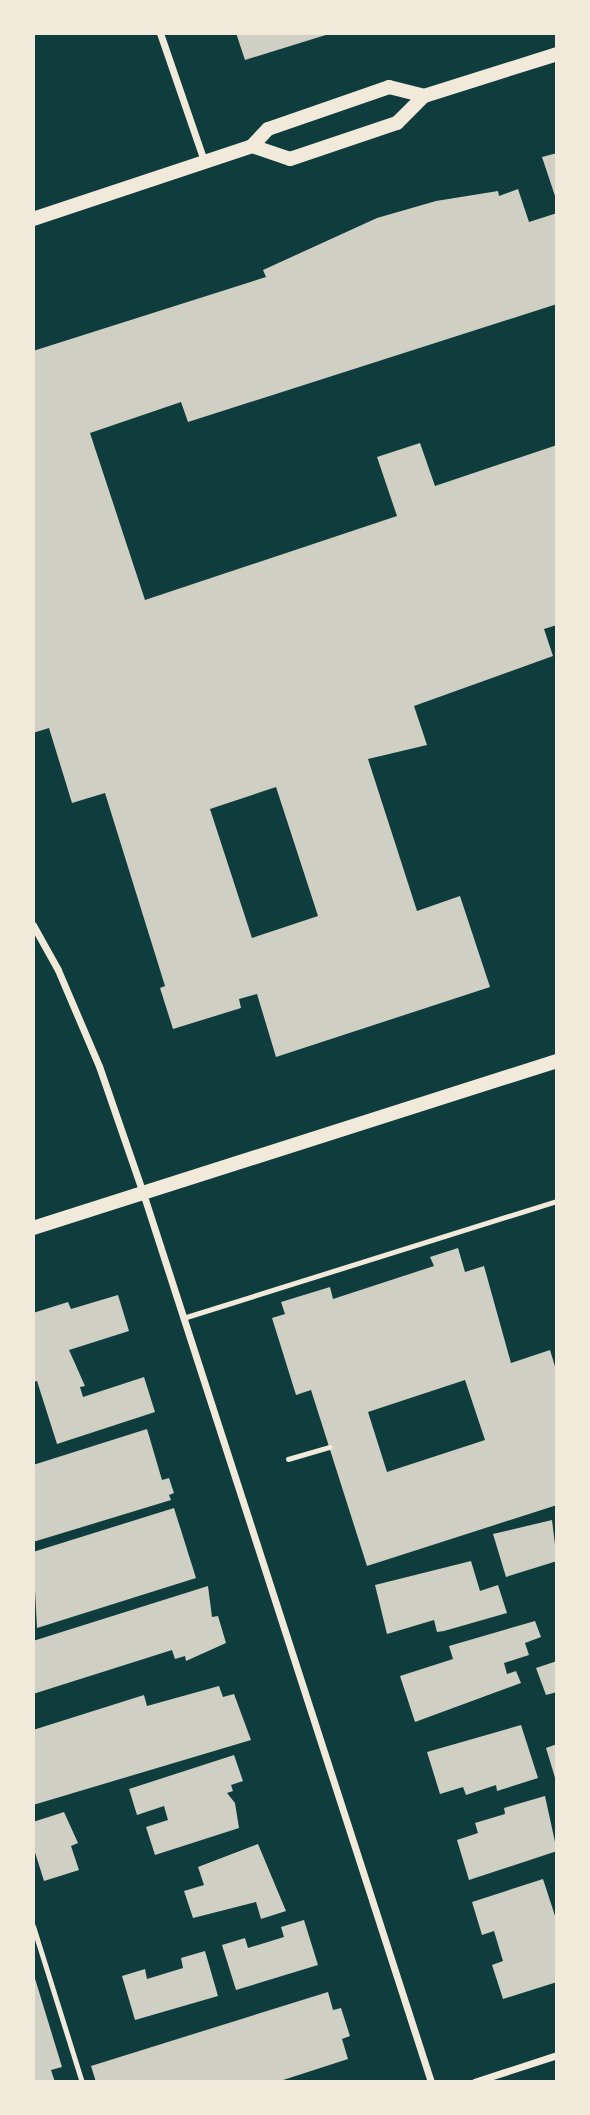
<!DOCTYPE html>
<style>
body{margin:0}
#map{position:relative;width:590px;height:2115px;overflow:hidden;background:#0f3d3e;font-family:Arial,sans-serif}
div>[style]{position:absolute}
.building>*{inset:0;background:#cfcfc3}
.path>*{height:4.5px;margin:-2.25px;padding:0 2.25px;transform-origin:2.25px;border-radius:2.25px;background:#f1e9da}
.service>*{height:5px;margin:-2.5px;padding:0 2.5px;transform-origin:2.5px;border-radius:2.5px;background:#f1e9da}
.minor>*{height:7px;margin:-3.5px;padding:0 3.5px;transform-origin:3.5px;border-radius:3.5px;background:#f1e9da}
.secondary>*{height:14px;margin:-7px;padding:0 7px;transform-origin:7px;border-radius:7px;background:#f1e9da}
span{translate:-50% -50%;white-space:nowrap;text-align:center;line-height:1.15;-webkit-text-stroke:6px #f1e9da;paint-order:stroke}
.frame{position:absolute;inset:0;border:35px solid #f1e9da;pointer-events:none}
</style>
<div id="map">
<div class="building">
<div style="clip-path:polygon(236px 33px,329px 33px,329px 34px,245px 60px)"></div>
<div style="clip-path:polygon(557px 153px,557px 199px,556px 199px,542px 157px)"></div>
<div style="clip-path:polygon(evenodd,518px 189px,529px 222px,557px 213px,557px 304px,188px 422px,181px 402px,90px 433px,145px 600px,397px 516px,377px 457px,420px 443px,435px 486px,557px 445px,557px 625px,544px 629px,553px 656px,414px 706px,427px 745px,368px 759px,417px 911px,460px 896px,490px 987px,276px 1057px,257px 994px,239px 999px,241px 1008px,173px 1029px,160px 988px,165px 986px,105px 793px,72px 803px,49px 728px,33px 733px,33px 351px,266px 277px,263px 270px,377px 218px,436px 201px,498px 191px,499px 196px,518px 189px,276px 787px,318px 916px,252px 938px,210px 809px,276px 787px)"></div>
<div style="clip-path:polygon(evenodd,458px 1248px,465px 1272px,484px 1266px,511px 1363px,550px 1350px,557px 1373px,557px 1505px,367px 1566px,311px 1390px,296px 1395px,272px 1318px,285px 1314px,281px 1302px,330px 1287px,333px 1299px,434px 1266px,430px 1257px,458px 1248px,465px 1380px,485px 1440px,387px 1472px,368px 1412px,465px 1380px)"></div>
<div style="clip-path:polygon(118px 1295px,129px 1331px,69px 1350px,85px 1386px,80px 1387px,83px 1397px,144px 1377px,155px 1412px,57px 1444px,37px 1381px,33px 1382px,33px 1313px,68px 1302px,71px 1309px)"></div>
<div style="clip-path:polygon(147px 1429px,162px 1480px,169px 1478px,174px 1493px,169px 1495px,171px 1500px,33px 1542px,33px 1465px)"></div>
<div style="clip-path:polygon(174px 1508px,196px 1578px,37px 1628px,33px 1552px)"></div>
<div style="clip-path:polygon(552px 1520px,557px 1561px,506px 1577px,493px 1534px)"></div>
<div style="clip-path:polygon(471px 1561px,480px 1591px,498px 1585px,507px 1613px,444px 1631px,437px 1632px,434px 1620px,387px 1634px,375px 1585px)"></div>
<div style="clip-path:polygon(208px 1586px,212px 1617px,218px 1616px,226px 1643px,186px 1661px,185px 1656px,175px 1659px,172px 1650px,33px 1694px,33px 1641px)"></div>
<div style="clip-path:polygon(535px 1621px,541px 1637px,525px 1643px,529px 1655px,504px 1663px,507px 1674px,516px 1671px,521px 1683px,415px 1722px,400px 1676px,453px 1659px,449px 1646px)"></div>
<div style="clip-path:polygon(557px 1661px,557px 1692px,546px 1695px,536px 1668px)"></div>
<div style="clip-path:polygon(219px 1686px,223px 1697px,234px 1694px,251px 1740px,33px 1805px,33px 1730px,144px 1695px,147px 1706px)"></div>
<div style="clip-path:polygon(521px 1725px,538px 1778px,497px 1791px,496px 1785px,466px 1795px,463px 1787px,440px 1794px,427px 1752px)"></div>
<div style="clip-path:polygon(557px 1744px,557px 1781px,556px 1781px,546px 1748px)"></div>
<div style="clip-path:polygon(234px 1755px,243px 1781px,231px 1785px,233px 1791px,227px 1793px,235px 1803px,239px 1828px,155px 1855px,146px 1827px,168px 1820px,164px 1806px,137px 1815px,129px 1789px)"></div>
<div style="clip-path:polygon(545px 1796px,557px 1851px,469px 1880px,457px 1840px,478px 1833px,475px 1823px,505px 1814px,504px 1808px)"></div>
<div style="clip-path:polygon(64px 1812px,78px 1843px,71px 1846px,79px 1870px,44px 1881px,33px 1846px,33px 1822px)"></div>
<div style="clip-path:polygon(258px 1844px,286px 1911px,261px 1919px,256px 1902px,193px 1918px,184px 1891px,204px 1885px,198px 1867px)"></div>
<div style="clip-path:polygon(543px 1879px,557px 1922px,557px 1982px,503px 1999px,492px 1965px,503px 1961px,494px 1931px,482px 1935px,472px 1902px)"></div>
<div style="clip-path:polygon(304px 1920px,318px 1965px,236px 1990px,222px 1945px,245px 1938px,248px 1948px,284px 1937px,281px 1927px)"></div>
<div style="clip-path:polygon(205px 1951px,218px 1996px,135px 2020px,122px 1976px,145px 1969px,147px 1979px,183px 1968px,181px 1958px)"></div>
<div style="clip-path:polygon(33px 1972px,62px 2067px,51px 2070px,55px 2082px,33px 2082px)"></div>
<div style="clip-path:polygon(328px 1992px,333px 2010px,341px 2008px,350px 2036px,342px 2039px,348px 2059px,277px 2082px,96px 2082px,91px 2066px)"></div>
</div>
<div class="path">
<div style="left:288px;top:1459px;width:43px;rotate:-16.3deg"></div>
</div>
<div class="service">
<div style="left:183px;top:1318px;width:392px;rotate:-17.4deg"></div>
<div style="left:33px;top:1926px;width:164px;rotate:72.6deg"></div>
</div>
<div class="minor">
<div style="left:160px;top:33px;width:135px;rotate:71deg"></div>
<div style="left:33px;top:925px;width:51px;rotate:60.9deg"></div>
<div style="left:58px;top:970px;width:104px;rotate:66.9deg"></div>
<div style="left:99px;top:1066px;width:134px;rotate:70.9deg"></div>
<div style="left:143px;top:1193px;width:934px;rotate:72.05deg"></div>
<div style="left:474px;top:2082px;width:87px;rotate:-18deg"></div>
</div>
<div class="secondary">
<div style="left:252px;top:146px;width:40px;rotate:18.9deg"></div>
<div style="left:290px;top:159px;width:113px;rotate:-18.6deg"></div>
<div style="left:397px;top:123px;width:38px;rotate:-45deg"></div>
<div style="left:424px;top:96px;width:139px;rotate:-17.5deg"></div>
<div style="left:33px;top:219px;width:231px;rotate:-18.4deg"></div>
<div style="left:252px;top:146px;width:23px;rotate:-47deg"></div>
<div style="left:268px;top:129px;width:128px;rotate:-19.1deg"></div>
<div style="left:389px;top:87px;width:36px;rotate:14deg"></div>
<div style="left:33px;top:1228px;width:550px;rotate:-17.68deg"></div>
</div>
<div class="frame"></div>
</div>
